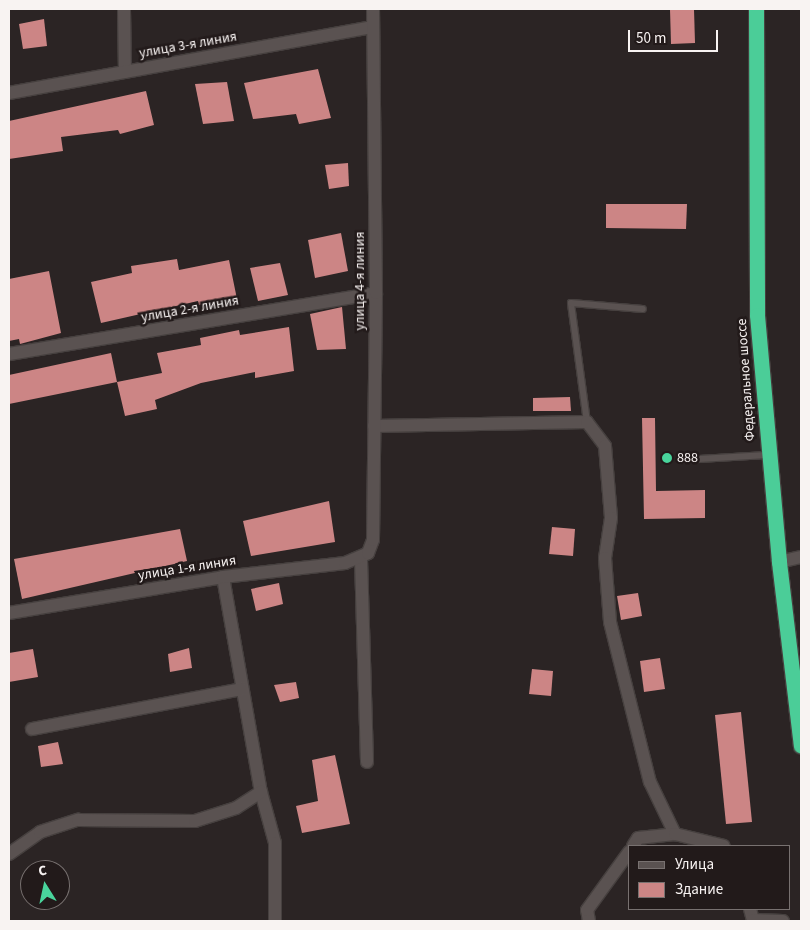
<!DOCTYPE html>
<meta charset="utf-8">
<style>
body{margin:0}
#map{position:relative;width:810px;height:930px;overflow:hidden;background:#2b2424;font-family:"Source Sans 3",sans-serif}
div>[style]{position:absolute}
.building>*{inset:0;background:#cc8585}
.roads{filter:drop-shadow(1px 0 #46403f) drop-shadow(-1px 0 #46403f) drop-shadow(0 1px #46403f) drop-shadow(0 -1px #46403f)}
.lane>*{height:6px;margin:-3px;padding:0 3px;transform-origin:3px;border-radius:3px;background:#5a5251}
.street>*{height:12px;margin:-6px;padding:0 6px;transform-origin:6px;border-radius:6px;background:#5a5251}
.highway>*{height:15px;margin:-7.5px;padding:0 7.5px;transform-origin:7.5px;border-radius:7.5px;background:#4bcd98}
.dots>*{width:14px;height:14px;translate:-50% -50%;box-sizing:border-box;border:2px solid #221a1a;border-radius:50%}
span{translate:-50% -50%;white-space:nowrap;text-align:center;line-height:1.15;-webkit-text-stroke:5px #221a1a;paint-order:stroke}
.street-label{font-size:14px;color:#f8f3f2}
.poi-label{font-size:14px;color:#f8f3f2}
.left{translate:0 -50%;text-align:left}
.frame{position:absolute;inset:0;border:10px solid #f8f3f2;pointer-events:none}
.legend{position:absolute;left:628px;top:845px;width:162px;height:65px;box-sizing:border-box;background:#221a1a;border:1px solid #787170;margin:0;padding:6px 9px;list-style:none;font-size:15px;color:#f8f3f2}
.legend li{display:flex;align-items:center;gap:10px;height:25px}
.legend b{width:25px;border:1px solid #787170}
.north{position:absolute;left:20px;top:860px;width:50px;height:50px;box-sizing:border-box;background:#221a1a;border:1px solid #787170;border-radius:50%;rotate:350deg;font-size:14px;font-weight:700;line-height:20px;text-align:center;color:#f8f3f2}
.north::after{content:'';display:block;margin:auto;width:18px;height:22px;background:#49d49c;clip-path:polygon(50% 0,100% 100%,50% 72%,0 100%)}
.scale{position:absolute;left:628px;top:30px;width:90px;height:22px;box-sizing:border-box;border:2px solid #f8f3f2;border-top:0;padding-left:6px;font-size:15px;line-height:18px;white-space:nowrap;color:#f8f3f2;-webkit-text-stroke:4px #221a1a;paint-order:stroke}
</style>
<div id="map">
<div class="building">
<div style="clip-path:polygon(670px 9px,694px 9px,695px 43px,671px 44px)"></div>
<div style="clip-path:polygon(44px 19px,47px 46px,23px 49px,19px 24px)"></div>
<div style="clip-path:polygon(318px 69px,331px 118px,299px 124px,296px 114px,253px 119px,244px 83px)"></div>
<div style="clip-path:polygon(227px 82px,234px 121px,203px 124px,195px 84px)"></div>
<div style="clip-path:polygon(146px 91px,154px 125px,120px 134px,118px 130px,61px 137px,63px 151px,9px 159px,9px 121px)"></div>
<div style="clip-path:polygon(348px 163px,349px 186px,329px 189px,325px 165px)"></div>
<div style="clip-path:polygon(606px 204px,687px 204px,686px 229px,606px 228px)"></div>
<div style="clip-path:polygon(341px 233px,348px 271px,315px 278px,308px 240px)"></div>
<div style="clip-path:polygon(177px 259px,179px 270px,229px 260px,237px 299px,198px 305px,198px 301px,101px 323px,91px 282px,132px 273px,131px 266px)"></div>
<div style="clip-path:polygon(280px 263px,288px 295px,258px 301px,250px 268px)"></div>
<div style="clip-path:polygon(49px 271px,61px 333px,20px 344px,19px 339px,9px 341px,9px 279px)"></div>
<div style="clip-path:polygon(342px 307px,346px 349px,317px 350px,310px 314px)"></div>
<div style="clip-path:polygon(289px 327px,294px 371px,255px 378px,255px 372px,201px 383px,155px 400px,157px 409px,125px 416px,117px 382px,162px 373px,157px 353px,201px 345px,200px 338px,239px 330px,240px 335px)"></div>
<div style="clip-path:polygon(111px 353px,117px 382px,9px 404px,9px 375px)"></div>
<div style="clip-path:polygon(570px 397px,571px 411px,533px 411px,533px 398px)"></div>
<div style="clip-path:polygon(642px 418px,655px 418px,656px 491px,705px 490px,705px 518px,644px 519px)"></div>
<div style="clip-path:polygon(329px 501px,335px 542px,251px 556px,243px 521px)"></div>
<div style="clip-path:polygon(552px 527px,575px 529px,573px 556px,549px 554px)"></div>
<div style="clip-path:polygon(180px 529px,187px 561px,22px 599px,14px 559px)"></div>
<div style="clip-path:polygon(279px 583px,283px 604px,256px 611px,251px 589px)"></div>
<div style="clip-path:polygon(638px 593px,642px 616px,621px 620px,617px 596px)"></div>
<div style="clip-path:polygon(189px 648px,192px 668px,170px 672px,168px 654px)"></div>
<div style="clip-path:polygon(33px 649px,38px 677px,9px 682px,9px 653px)"></div>
<div style="clip-path:polygon(660px 658px,665px 689px,644px 692px,640px 661px)"></div>
<div style="clip-path:polygon(532px 669px,553px 671px,551px 696px,529px 694px)"></div>
<div style="clip-path:polygon(296px 682px,299px 698px,280px 702px,274px 685px)"></div>
<div style="clip-path:polygon(741px 712px,752px 822px,726px 824px,715px 715px)"></div>
<div style="clip-path:polygon(58px 742px,63px 764px,41px 767px,38px 746px)"></div>
<div style="clip-path:polygon(335px 755px,350px 824px,302px 833px,296px 806px,318px 801px,312px 760px)"></div>
</div>
<div class="roads">
<div class="lane">
<div style="left:587px;top:422px;width:120px;rotate:-97.7deg"></div>
<div style="left:571px;top:303px;width:72px;rotate:4.8deg"></div>
<div style="left:681px;top:460px;width:87px;rotate:-3.3deg"></div>
</div>
<div class="street">
<div style="left:124px;top:9px;width:63px;rotate:89.1deg"></div>
<div style="left:9px;top:93px;width:370px;rotate:-10.3deg"></div>
<div style="left:9px;top:354px;width:372px;rotate:-9.4deg"></div>
<div style="left:374px;top:426px;width:213px;rotate:-1.1deg"></div>
<div style="left:587px;top:422px;width:30px;rotate:53deg"></div>
<div style="left:605px;top:446px;width:72px;rotate:85.2deg"></div>
<div style="left:611px;top:518px;width:40px;rotate:98.5deg"></div>
<div style="left:605px;top:558px;width:64px;rotate:85.5deg"></div>
<div style="left:610px;top:622px;width:165px;rotate:76deg"></div>
<div style="left:650px;top:782px;width:58px;rotate:64.3deg"></div>
<div style="left:361px;top:559px;width:203px;rotate:88.3deg"></div>
<div style="left:779px;top:562px;width:23px;rotate:-13deg"></div>
<div style="left:223px;top:577px;width:218px;rotate:80deg"></div>
<div style="left:261px;top:792px;width:53px;rotate:74.6deg"></div>
<div style="left:275px;top:843px;width:78px;rotate:90deg"></div>
<div style="left:9px;top:613px;width:217px;rotate:-9.5deg"></div>
<div style="left:223px;top:577px;width:123px;rotate:-6.5deg"></div>
<div style="left:345px;top:563px;width:25px;rotate:-23deg"></div>
<div style="left:368px;top:553px;width:14px;rotate:-69deg"></div>
<div style="left:373px;top:540px;width:247px;rotate:-89.3deg"></div>
<div style="left:376px;top:293px;width:284px;rotate:-90.6deg"></div>
<div style="left:32px;top:729px;width:214px;rotate:-10.8deg"></div>
<div style="left:633px;top:846px;width:9px;rotate:-58deg"></div>
<div style="left:638px;top:838px;width:37px;rotate:-6deg"></div>
<div style="left:675px;top:834px;width:50px;rotate:13.8deg"></div>
<div style="left:9px;top:854px;width:38px;rotate:-35deg"></div>
<div style="left:40px;top:832px;width:40px;rotate:-18deg"></div>
<div style="left:78px;top:820px;width:117px;rotate:0.5deg"></div>
<div style="left:195px;top:821px;width:43px;rotate:-17.6deg"></div>
<div style="left:236px;top:808px;width:30px;rotate:-33deg"></div>
<div style="left:750px;top:909px;width:11px;rotate:75deg"></div>
<div style="left:753px;top:920px;width:30px;rotate:2deg"></div>
<div style="left:589px;top:921px;width:11px;rotate:-100deg"></div>
<div style="left:587px;top:910px;width:72px;rotate:-54.1deg"></div>
</div>
<div class="highway">
<div style="left:756px;top:9px;width:306px;rotate:89.8deg"></div>
<div style="left:757px;top:315px;width:248px;rotate:84.9deg"></div>
<div style="left:779px;top:562px;width:185px;rotate:83.2deg"></div>
</div>
</div>
<div class="dots">
<div style="left:667px;top:458px;background:#49d49c"></div>
</div>
<div class="street-label">
<span style="left:188px;top:45px;rotate:-10deg">улица 3-я линия</span>
<span style="left:360px;top:281px;rotate:-90deg">улица 4-я линия</span>
<span style="left:190px;top:309px;rotate:-10deg">улица 2-я линия</span>
<span style="left:746px;top:380px;rotate:-94deg">Федеральное шоссе</span>
<span style="left:187px;top:568px;rotate:-9deg">улица 1-я линия</span>
</div>
<div class="poi-label">
<span class="left" style="left:677px;top:458px">888</span>
</div>
<div class="frame"></div>
<ul class="legend">
<li><b style="height:6px;background:#5a5251"></b>Улица</li>
<li><b style="height:14px;background:#cc8585"></b>Здание</li>
</ul>
<div class="north">С</div>
<div class="scale">50 m</div>
</div>
